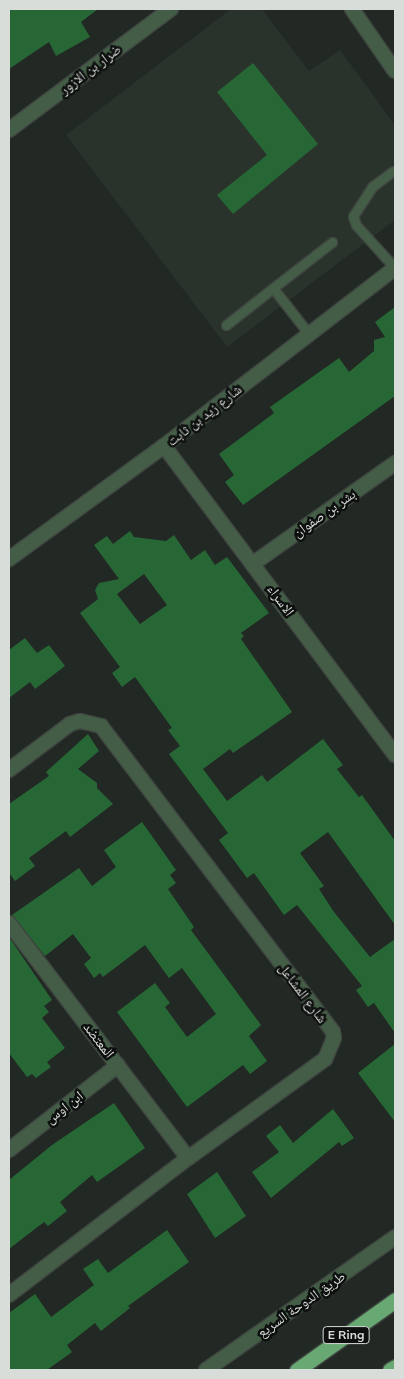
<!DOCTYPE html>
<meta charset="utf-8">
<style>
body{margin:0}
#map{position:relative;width:404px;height:1379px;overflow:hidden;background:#222823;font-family:Mulish,"Noto Naskh Arabic",sans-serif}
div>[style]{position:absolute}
.built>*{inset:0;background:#2a332b}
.building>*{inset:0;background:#276735}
.roads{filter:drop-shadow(1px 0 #3f4540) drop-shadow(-1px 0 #3f4540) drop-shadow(0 1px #3f4540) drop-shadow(0 -1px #3f4540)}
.service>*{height:9px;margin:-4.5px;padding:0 4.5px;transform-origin:4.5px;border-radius:4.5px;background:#445d47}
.minor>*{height:14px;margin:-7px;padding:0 7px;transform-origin:7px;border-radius:7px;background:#445d47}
.tertiary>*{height:14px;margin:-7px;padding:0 7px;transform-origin:7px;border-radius:7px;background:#445d47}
.motorway>*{height:15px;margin:-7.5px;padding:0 7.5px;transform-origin:7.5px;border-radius:7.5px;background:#68a872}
span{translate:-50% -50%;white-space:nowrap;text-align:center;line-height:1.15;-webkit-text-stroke:5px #0d100e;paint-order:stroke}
.shield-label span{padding:1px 4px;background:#0d100e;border:1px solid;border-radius:4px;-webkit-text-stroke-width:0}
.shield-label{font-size:12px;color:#d9ddd9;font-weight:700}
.street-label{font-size:14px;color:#d9ddd9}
.frame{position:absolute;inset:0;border:10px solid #d9ddd9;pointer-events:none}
</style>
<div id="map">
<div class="built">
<div style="clip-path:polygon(231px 9px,262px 9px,309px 71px,340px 50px,395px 125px,395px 220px,227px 347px,66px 135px)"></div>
</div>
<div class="building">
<div style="clip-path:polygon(9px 9px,98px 9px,81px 22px,90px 37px,56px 56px,49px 42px,9px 69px)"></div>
<div style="clip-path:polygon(253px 63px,318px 144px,233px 214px,217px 195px,267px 155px,217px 92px)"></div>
<div style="clip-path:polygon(395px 307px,395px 396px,243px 505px,225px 482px,234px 475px,219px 454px,274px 413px,270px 407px,339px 358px,349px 372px,374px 351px,374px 340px,385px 337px,375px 322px)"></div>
<div style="clip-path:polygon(evenodd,130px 531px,134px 537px,166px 541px,174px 535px,191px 560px,205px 550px,215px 565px,227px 557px,269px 613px,241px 633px,244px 636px,241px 639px,292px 712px,233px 753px,230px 749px,203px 769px,227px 801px,262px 775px,267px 782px,323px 739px,343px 765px,337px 769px,359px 797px,362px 795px,395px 841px,395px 925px,328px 832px,300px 853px,324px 886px,319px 889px,334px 912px,370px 957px,395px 939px,395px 1033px,374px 1003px,368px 1007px,356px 990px,362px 986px,297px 905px,284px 915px,254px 873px,247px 878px,219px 840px,228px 833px,169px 754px,180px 746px,168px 730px,172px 728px,135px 677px,122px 687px,112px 673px,120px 667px,80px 613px,98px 599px,95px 590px,99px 583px,119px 579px,94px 545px,107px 536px,113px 544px,130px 531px,144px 574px,167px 605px,140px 624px,117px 594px,144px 574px)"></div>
<div style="clip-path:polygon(25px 638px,37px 653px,49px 645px,65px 666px,35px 689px,30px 682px,9px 698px,9px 650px)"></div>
<div style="clip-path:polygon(88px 734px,99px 751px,78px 769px,97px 783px,97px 788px,113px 804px,70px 837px,66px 831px,29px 858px,35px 866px,15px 881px,9px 873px,9px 804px,49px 776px,46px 772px)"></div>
<div style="clip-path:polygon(142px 822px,176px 870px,170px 875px,176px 883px,168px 889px,194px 927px,191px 930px,261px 1025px,249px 1036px,267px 1061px,250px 1074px,243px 1065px,187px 1107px,117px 1012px,155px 983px,170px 1003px,165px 1007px,187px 1037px,216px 1014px,182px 968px,169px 978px,145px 945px,103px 977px,100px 973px,94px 978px,84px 964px,91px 958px,73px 934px,45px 956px,12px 915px,79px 868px,92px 886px,116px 867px,104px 850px)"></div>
<div style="clip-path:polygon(9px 937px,52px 1000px,44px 1006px,49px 1012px,42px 1018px,65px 1048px,47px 1062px,51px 1067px,36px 1078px,32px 1074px,27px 1077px,9px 1053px)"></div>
<div style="clip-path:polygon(395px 1044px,395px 1122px,358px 1073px)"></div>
<div style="clip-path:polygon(114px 1103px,145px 1148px,97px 1182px,92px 1175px,60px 1202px,67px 1211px,48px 1226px,44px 1222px,9px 1249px,9px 1180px,52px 1145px)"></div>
<div style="clip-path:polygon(333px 1109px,354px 1138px,342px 1146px,339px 1142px,271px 1198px,252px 1172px,279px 1152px,266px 1136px,280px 1125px,293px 1143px)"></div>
<div style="clip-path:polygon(217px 1172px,246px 1216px,215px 1238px,187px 1194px)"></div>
<div style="clip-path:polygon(167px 1230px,189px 1262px,128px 1306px,130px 1308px,101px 1331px,95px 1323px,67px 1345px,72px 1352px,47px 1370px,9px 1370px,9px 1313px,35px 1294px,51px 1317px,94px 1285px,83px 1269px,98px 1259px,108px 1273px)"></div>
</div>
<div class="roads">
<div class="service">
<div style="left:393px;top:171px;width:26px;rotate:143deg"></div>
<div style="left:372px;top:187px;width:35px;rotate:123deg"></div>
<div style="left:353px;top:216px;width:9px;rotate:72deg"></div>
<div style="left:356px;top:225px;width:58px;rotate:47.8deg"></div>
<div style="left:273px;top:288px;width:75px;rotate:-37.9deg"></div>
<div style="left:226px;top:325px;width:60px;rotate:-38.2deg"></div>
<div style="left:273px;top:288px;width:58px;rotate:52deg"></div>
</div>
<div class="minor">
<div style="left:352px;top:9px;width:75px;rotate:55.3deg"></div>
<div style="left:9px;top:130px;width:202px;rotate:-36.8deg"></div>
<div style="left:164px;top:446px;width:386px;rotate:53.2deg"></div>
<div style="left:9px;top:559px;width:192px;rotate:-36.1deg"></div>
<div style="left:164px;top:446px;width:292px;rotate:-37.6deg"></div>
<div style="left:254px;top:563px;width:173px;rotate:-35.3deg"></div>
<div style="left:9px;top:770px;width:76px;rotate:-37deg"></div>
<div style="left:70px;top:724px;width:10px;rotate:-17deg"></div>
<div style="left:80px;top:721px;width:22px;rotate:13deg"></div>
<div style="left:101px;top:726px;width:384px;rotate:52.8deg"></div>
<div style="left:333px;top:1032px;width:6px;rotate:81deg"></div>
<div style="left:334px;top:1038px;width:23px;rotate:113deg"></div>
<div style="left:325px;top:1059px;width:169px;rotate:144.1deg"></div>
<div style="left:188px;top:1158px;width:225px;rotate:142.6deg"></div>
<div style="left:9px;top:923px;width:295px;rotate:52.7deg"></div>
<div style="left:9px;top:1150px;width:138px;rotate:-37.9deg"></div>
</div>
<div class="tertiary">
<div style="left:206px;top:1370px;width:231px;rotate:-35.1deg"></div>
</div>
<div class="motorway">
<div style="left:297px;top:1370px;width:120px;rotate:-35.5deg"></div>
<div style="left:390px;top:1370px;width:6px;rotate:-31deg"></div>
</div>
</div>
<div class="shield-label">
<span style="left:346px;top:1335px">E Ring</span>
</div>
<div class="street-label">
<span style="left:90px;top:69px;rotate:-37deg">ضرار بن الازور</span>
<span style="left:204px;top:415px;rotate:-38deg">شارع زيد بن ثابت</span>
<span style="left:324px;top:513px;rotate:-35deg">بشر بن صفوان</span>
<span style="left:281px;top:600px;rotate:54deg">الاسراء</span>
<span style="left:303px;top:993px;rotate:53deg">شارع المشاعل</span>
<span style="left:99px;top:1040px;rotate:52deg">المعتضد</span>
<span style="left:64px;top:1107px;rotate:-38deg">ابن اوس</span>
<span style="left:301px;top:1304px;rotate:-35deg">طريق الدوحة السريع</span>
</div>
<div class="frame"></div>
</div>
